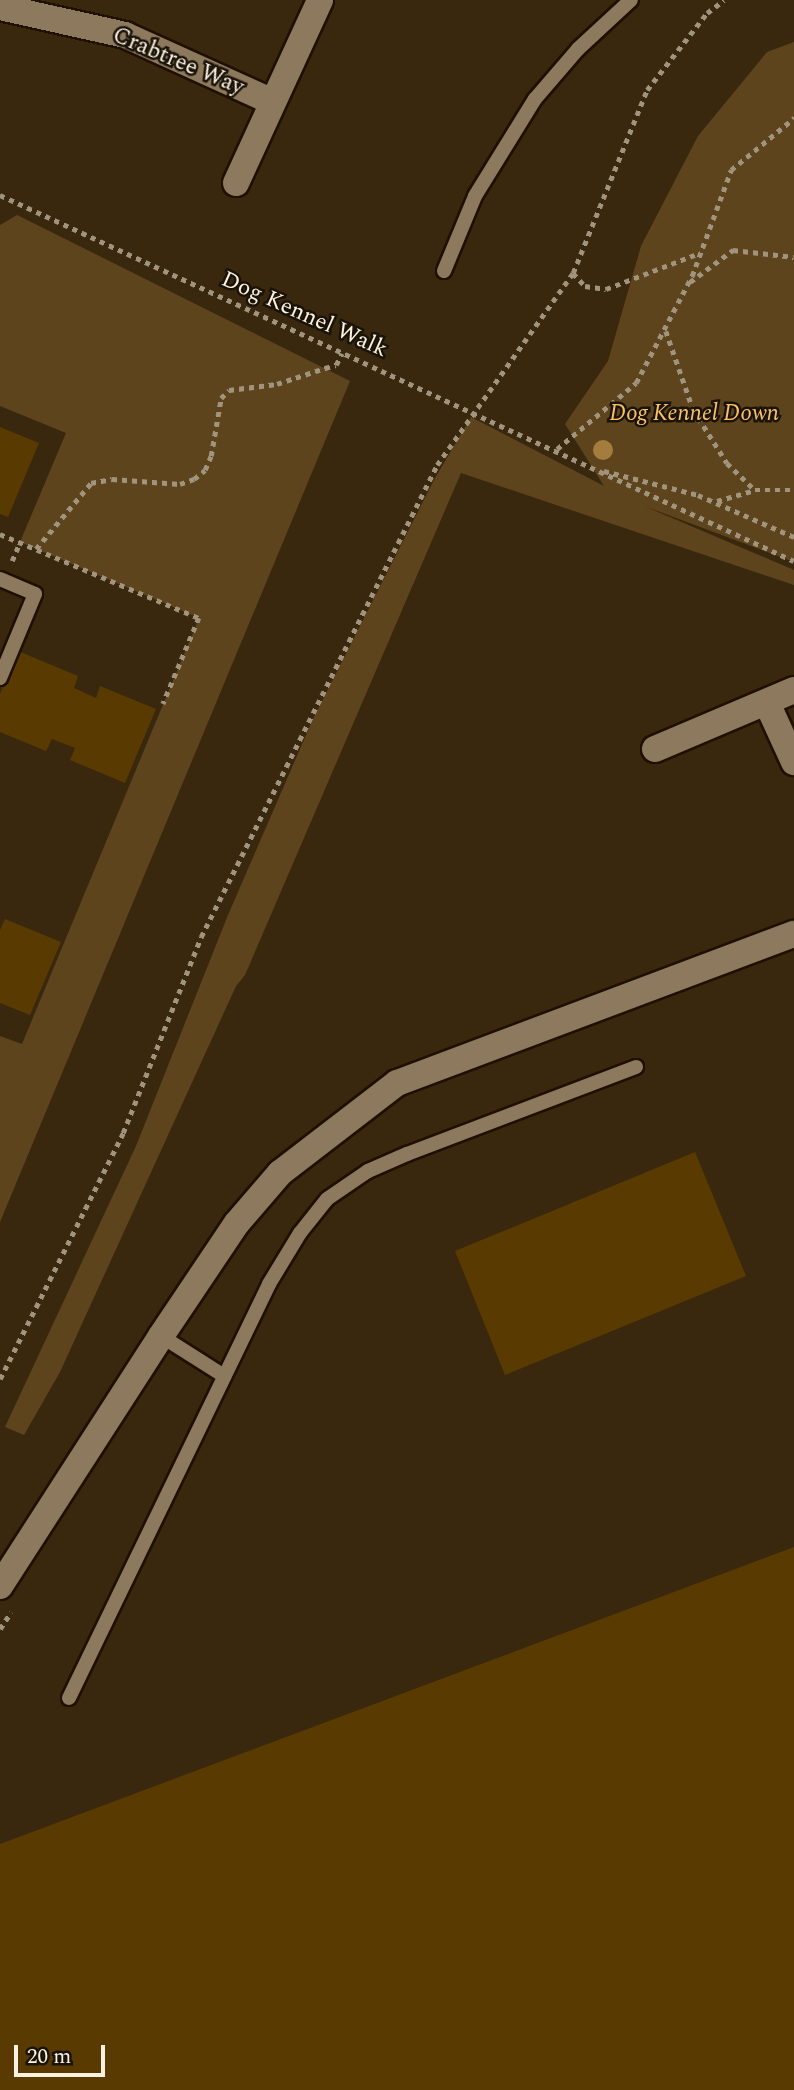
<!DOCTYPE html>
<style>
body{margin:0}
#map{position:relative;width:794px;height:2090px;overflow:hidden;background:#39280e;font-family:Spectral,serif}
div>[style]{position:absolute}
.green>*{inset:0;background:#5e441c}
.building>*{inset:0;background:#593b02}
.path>*{height:4.5px;margin-top:-2.25px;transform-origin:0;background:repeating-linear-gradient(90deg,#a1947f 0 5px,transparent 0 10px)}
.roads{filter:drop-shadow(2px 0 #201000) drop-shadow(-2px 0 #201000) drop-shadow(0 2px #201000) drop-shadow(0 -2px #201000)}
.lane>*{height:14px;margin:-7px;padding:0 7px;transform-origin:7px;border-radius:7px;background:#8d795d}
.street>*{height:26px;margin:-13px;padding:0 13px;transform-origin:13px;border-radius:13px;background:#8d795d}
.trees>*{width:20px;height:20px;margin:-10px;border-radius:50%;background:#a47c3e}
span{translate:-50% -50%;white-space:nowrap;text-align:center;line-height:1.15;-webkit-text-stroke:5px #1a1308;paint-order:stroke}
.street-label{font-size:23px;color:#fdf2e2}
.park-label{font-size:23px;color:#fcc166;font-style:italic}
.scale{position:absolute;left:14px;top:2045px;width:91px;height:32px;box-sizing:border-box;border:4px solid #fdf2e2;border-top:0;padding-left:9px;font-size:21px;line-height:24px;white-space:nowrap;color:#fdf2e2;-webkit-text-stroke:5px #1a1308;paint-order:stroke}
</style>
<div id="map">
<div class="green">
<div style="clip-path:polygon(794px 42px,794px 562px,644px 506px,794px 570px,794px 585px,461px 473px,245px 975px,236px 986px,60px 1372px,24px 1435px,5px 1427px,136px 1146px,228px 915px,313px 719px,434px 480px,471px 417px,604px 486px,565px 424px,608px 361px,641px 246px,698px 136px,767px 52px)"></div>
<div style="clip-path:polygon(17px 215px,350px 381px,0 1222px,0 1036px,22px 1044px,199px 618px,20px 542px,66px 433px,0 406px,0 225px)"></div>
</div>
<div class="building">
<div style="clip-path:polygon(0 427px,39px 443px,8px 517px,0 514px)"></div>
<div style="clip-path:polygon(18px 651px,78px 676px,74px 688px,96px 698px,100px 686px,156px 709px,125px 783px,70px 760px,75px 748px,52px 739px,46px 751px,0 732px,0 694px)"></div>
<div style="clip-path:polygon(5px 919px,61px 942px,30px 1015px,0 1003px,0 930px)"></div>
<div style="clip-path:polygon(695px 1152px,746px 1276px,505px 1375px,455px 1251px)"></div>
<div style="clip-path:polygon(794px 1547px,794px 2090px,0 2090px,0 1844px)"></div>
</div>
<div class="path">
<div style="left:0;top:195px;width:874px;rotate:24.75deg"></div>
<div style="left:573px;top:273px;width:18px;rotate:47deg"></div>
<div style="left:585px;top:286px;width:21px;rotate:8deg"></div>
<div style="left:606px;top:289px;width:101px;rotate:-21deg"></div>
<div style="left:690px;top:282px;width:54px;rotate:-36.7deg"></div>
<div style="left:733px;top:250px;width:61px;rotate:6.5deg"></div>
<div style="left:666px;top:331px;width:83px;rotate:70.9deg"></div>
<div style="left:693px;top:409px;width:64px;rotate:57.8deg"></div>
<div style="left:727px;top:463px;width:39px;rotate:44deg"></div>
<div style="left:557px;top:449px;width:103px;rotate:-39.9deg"></div>
<div style="left:636px;top:383px;width:121px;rotate:-62.4deg"></div>
<div style="left:692px;top:276px;width:113px;rotate:-69.8deg"></div>
<div style="left:731px;top:170px;width:82px;rotate:-39.5deg"></div>
<div style="left:604px;top:471px;width:97px;rotate:14.3deg"></div>
<div style="left:698px;top:495px;width:105px;rotate:23.6deg"></div>
<div style="left:717px;top:501px;width:40px;rotate:-16deg"></div>
<div style="left:755px;top:490px;width:39px"></div>
<div style="left:0;top:534px;width:216px;rotate:22.9deg"></div>
<div style="left:199px;top:618px;width:93px;rotate:112.7deg"></div>
<div style="left:36px;top:549px;width:86px;rotate:-50.2deg"></div>
<div style="left:91px;top:483px;width:21px;rotate:-11deg"></div>
<div style="left:112px;top:479px;width:68px;rotate:4.2deg"></div>
<div style="left:180px;top:484px;width:15px;rotate:-20deg"></div>
<div style="left:194px;top:479px;width:14px;rotate:-39deg"></div>
<div style="left:205px;top:470px;width:15px;rotate:-67deg"></div>
<div style="left:211px;top:456px;width:59px;rotate:-80.2deg"></div>
<div style="left:221px;top:398px;width:11px;rotate:-45deg"></div>
<div style="left:229px;top:390px;width:48px;rotate:-7.1deg"></div>
<div style="left:277px;top:384px;width:51px;rotate:-18.4deg"></div>
<div style="left:325px;top:368px;width:11px;rotate:-15deg"></div>
<div style="left:336px;top:365px;width:13px;rotate:-63deg"></div>
<div style="left:12px;top:561px;width:21px;rotate:-67deg"></div>
<div style="left:0;top:1379px;width:275px;rotate:-63.4deg"></div>
<div style="left:123px;top:1133px;width:211px;rotate:-68.3deg"></div>
<div style="left:201px;top:937px;width:528px;rotate:-63.43deg"></div>
<div style="left:437px;top:465px;width:235px;rotate:-54.7deg"></div>
<div style="left:573px;top:273px;width:197px;rotate:-68deg"></div>
<div style="left:647px;top:90px;width:98px;rotate:-52.1deg"></div>
<div style="left:707px;top:13px;width:21px;rotate:-37deg"></div>
<div style="left:0;top:1629px;width:20px;rotate:-57deg"></div>
</div>
<div class="roads">
<div class="lane">
<div style="left:444px;top:271px;width:81px;rotate:-67.5deg"></div>
<div style="left:475px;top:196px;width:114px;rotate:-58.3deg"></div>
<div style="left:535px;top:99px;width:66px;rotate:-49.3deg"></div>
<div style="left:578px;top:49px;width:72px;rotate:-42.8deg"></div>
<div style="left:0;top:579px;width:38px;rotate:23deg"></div>
<div style="left:35px;top:594px;width:91px;rotate:112.6deg"></div>
<div style="left:161px;top:1336px;width:75px;rotate:32.4deg"></div>
<div style="left:69px;top:1698px;width:460px;rotate:-64.2deg"></div>
<div style="left:269px;top:1284px;width:60px;rotate:-58.7deg"></div>
<div style="left:300px;top:1233px;width:43px;rotate:-51.5deg"></div>
<div style="left:327px;top:1199px;width:50px;rotate:-34.3deg"></div>
<div style="left:368px;top:1171px;width:43px;rotate:-23.6deg"></div>
<div style="left:407px;top:1154px;width:245px;rotate:-20.8deg"></div>
</div>
<div class="street">
<div style="left:0;top:7px;width:128px;rotate:12.6deg"></div>
<div style="left:125px;top:35px;width:162px;rotate:24.4deg"></div>
<div style="left:236px;top:183px;width:201px;rotate:-65.3deg"></div>
<div style="left:767px;top:703px;width:65px;rotate:65.4deg"></div>
<div style="left:655px;top:749px;width:151px;rotate:-23deg"></div>
<div style="left:0;top:1586px;width:297px;rotate:-57.2deg"></div>
<div style="left:161px;top:1336px;width:136px;rotate:-56.1deg"></div>
<div style="left:237px;top:1223px;width:66px;rotate:-49.3deg"></div>
<div style="left:280px;top:1173px;width:148px;rotate:-37.6deg"></div>
<div style="left:397px;top:1083px;width:424px;rotate:-20.6deg"></div>
</div>
</div>
<div class="trees">
<div style="left:603px;top:450px"></div>
</div>
<div class="street-label">
<span style="left:178px;top:62px;rotate:23deg">Crabtree Way</span>
<span style="left:304px;top:315px;rotate:24deg">Dog Kennel Walk</span>
</div>
<div class="park-label">
<span style="left:694px;top:414px">Dog Kennel Down</span>
</div>
<div class="scale">20 m</div>
</div>
